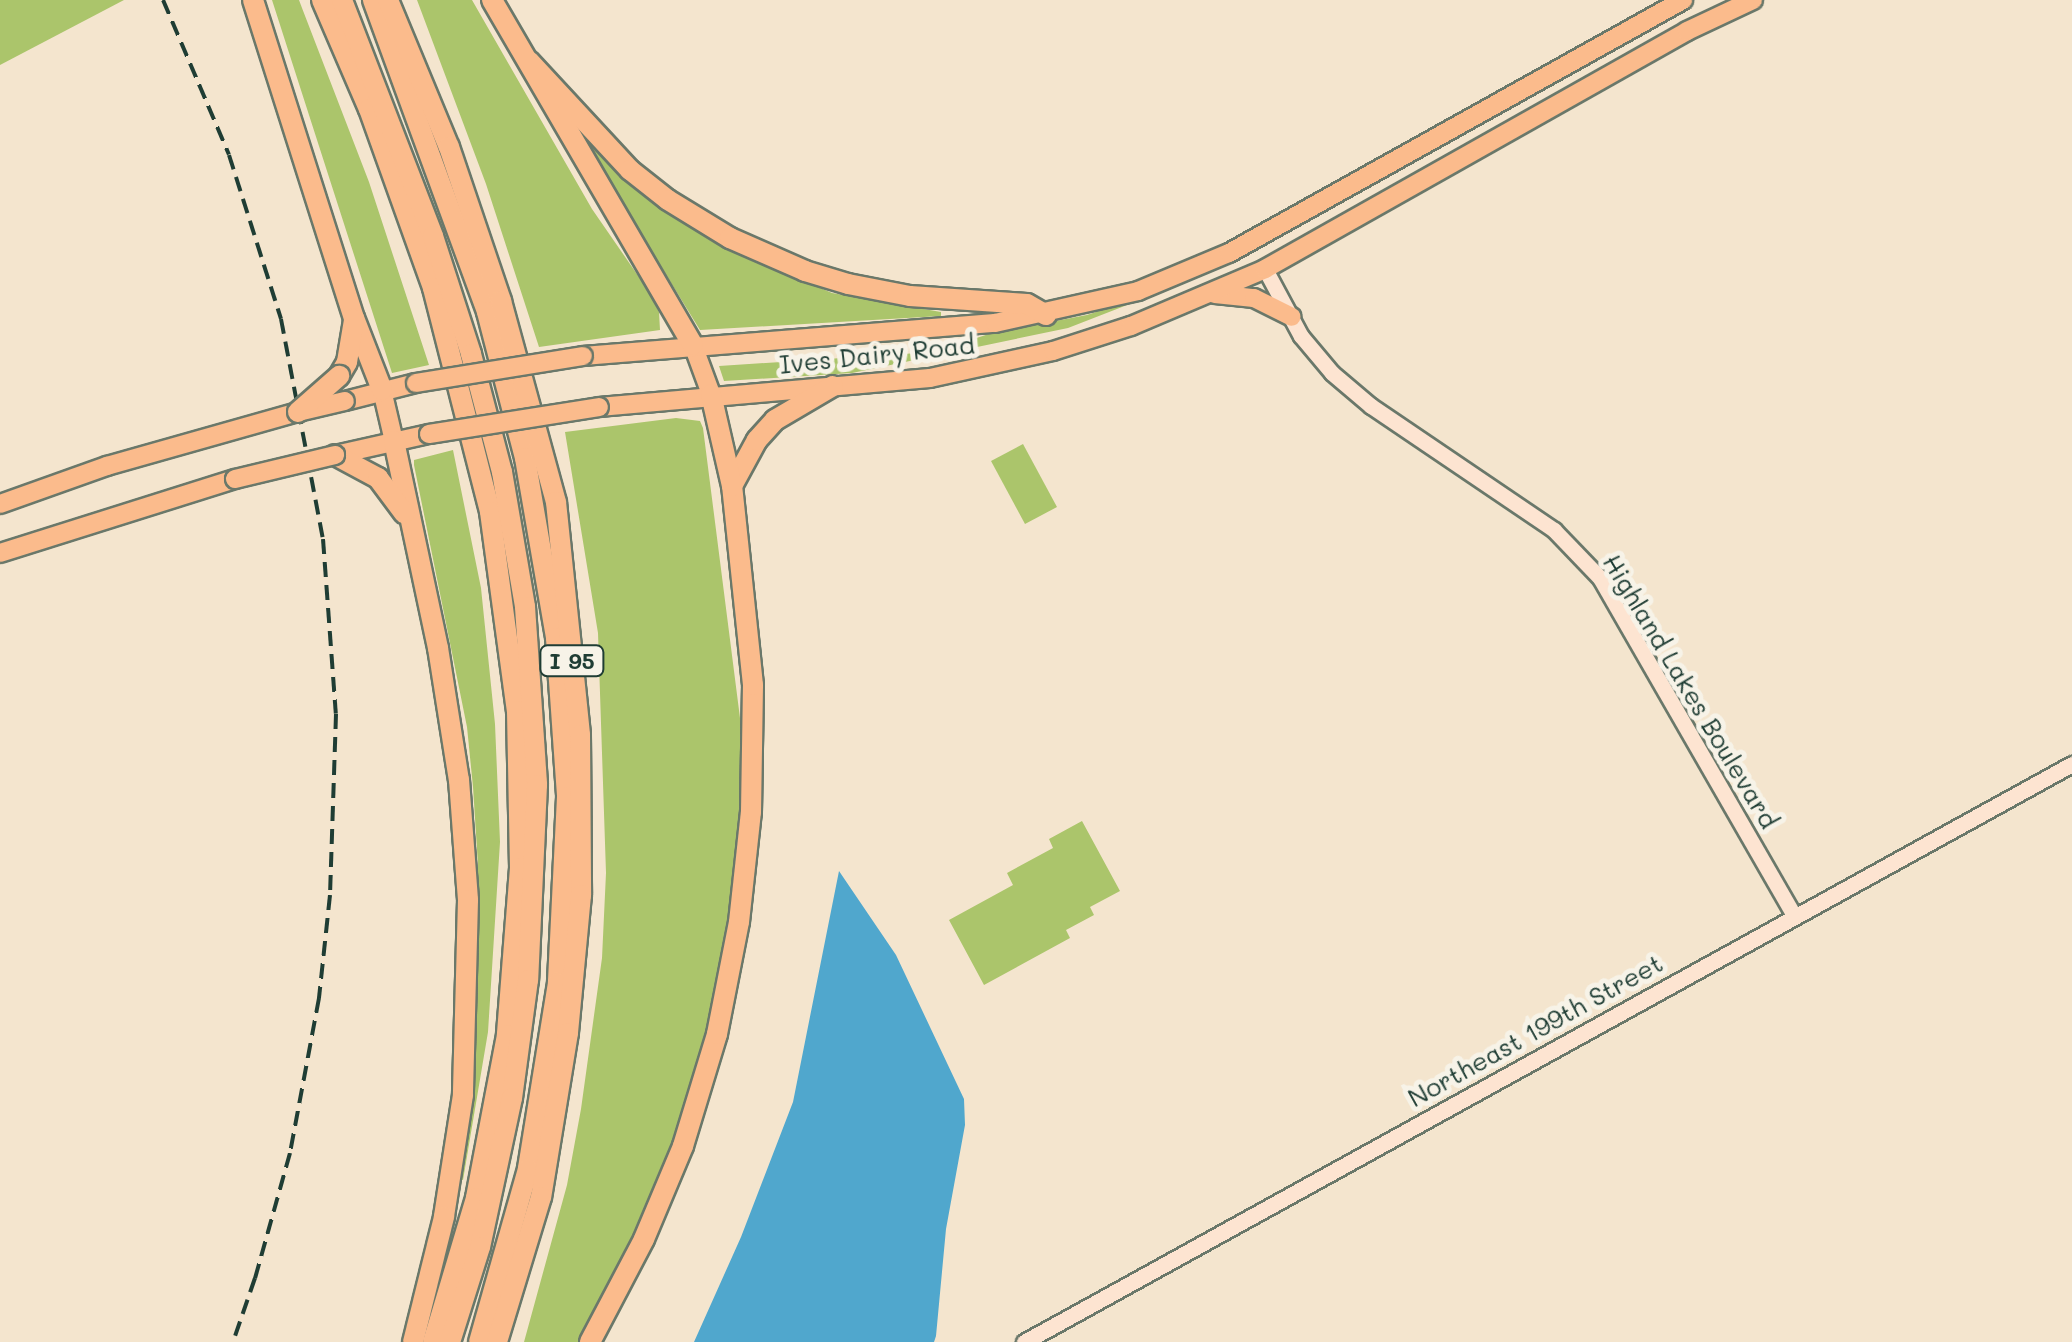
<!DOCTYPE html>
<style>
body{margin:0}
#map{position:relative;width:2072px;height:1342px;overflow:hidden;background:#f4e5ce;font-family:Mali,sans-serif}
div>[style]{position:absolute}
.green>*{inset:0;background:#abc56b}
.water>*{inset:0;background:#50a7cd}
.roads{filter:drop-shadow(2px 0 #6a786a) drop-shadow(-2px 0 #6a786a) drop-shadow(0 2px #6a786a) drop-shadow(0 -2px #6a786a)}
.secondary>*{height:15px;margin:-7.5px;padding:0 7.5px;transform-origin:7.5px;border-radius:7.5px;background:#fde4d1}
.primary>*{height:18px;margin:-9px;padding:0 9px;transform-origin:9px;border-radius:9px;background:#fbbb8c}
.highway>*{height:20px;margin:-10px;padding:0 10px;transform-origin:10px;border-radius:10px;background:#fbbb8c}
.rail>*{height:4px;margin-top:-2px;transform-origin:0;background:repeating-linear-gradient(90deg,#1f3d34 0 15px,transparent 0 23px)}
.bridges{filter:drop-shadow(2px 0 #6a786a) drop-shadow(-2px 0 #6a786a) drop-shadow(0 2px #6a786a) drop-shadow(0 -2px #6a786a)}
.primary-bridge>*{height:18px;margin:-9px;padding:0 9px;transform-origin:9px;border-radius:9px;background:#fbbb8c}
.highway-bridge>*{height:20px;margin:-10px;padding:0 10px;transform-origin:10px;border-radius:10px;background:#fbbb8c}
span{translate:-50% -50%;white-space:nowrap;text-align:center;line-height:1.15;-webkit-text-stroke:10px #f7f3e8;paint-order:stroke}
.shield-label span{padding:2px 8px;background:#f7f3e8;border:2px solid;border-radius:8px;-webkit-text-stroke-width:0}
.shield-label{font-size:22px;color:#1f3d34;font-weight:700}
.street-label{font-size:25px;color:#1f3d34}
</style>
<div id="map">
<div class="green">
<div style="clip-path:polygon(0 0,124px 0,0 65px)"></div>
<div style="clip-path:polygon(272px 0,299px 0,302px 8px,369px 182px,429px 365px,392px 373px)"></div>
<div style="clip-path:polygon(417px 0,472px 0,592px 209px,650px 293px,659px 312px,660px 330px,539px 347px,486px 184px)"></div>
<div style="clip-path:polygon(589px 141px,672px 216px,713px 242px,832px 293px,941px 312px,941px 316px,700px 330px,585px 143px)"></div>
<div style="clip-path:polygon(1194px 279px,1068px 328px,852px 373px,724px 381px,719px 366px,933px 352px,992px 333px,1087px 315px)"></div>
<div style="clip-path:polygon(676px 418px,700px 421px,703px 428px,746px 765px,743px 831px,719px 1003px,670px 1168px,583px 1342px,524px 1342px,567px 1185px,581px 1109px,602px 958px,606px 873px,598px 633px,565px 432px)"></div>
<div style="clip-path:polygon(1023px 444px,1057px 507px,1025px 524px,991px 461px)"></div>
<div style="clip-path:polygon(453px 450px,481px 588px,495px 724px,500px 842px,488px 1032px,463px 1180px,456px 1178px,477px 1001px,478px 865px,473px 787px,467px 727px,414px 465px,414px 460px)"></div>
<div style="clip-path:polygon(1082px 821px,1120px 891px,1090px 907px,1094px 915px,1066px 930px,1070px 938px,984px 985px,949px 920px,1013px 885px,1007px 873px,1053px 848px,1049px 839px)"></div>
</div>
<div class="water">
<div style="clip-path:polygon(839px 871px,896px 955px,964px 1099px,965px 1125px,946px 1229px,936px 1336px,934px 1342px,694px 1342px,741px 1237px,793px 1102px)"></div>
</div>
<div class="roads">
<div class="secondary">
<div style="left:1265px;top:269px;width:76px;rotate:61.8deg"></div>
<div style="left:1301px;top:336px;width:48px;rotate:50deg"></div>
<div style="left:1332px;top:373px;width:51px;rotate:40.2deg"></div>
<div style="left:1371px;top:406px;width:221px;rotate:34.1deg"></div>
<div style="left:1554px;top:530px;width:66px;rotate:46.2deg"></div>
<div style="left:1600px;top:578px;width:389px;rotate:60.1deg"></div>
<div style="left:1024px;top:1342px;width:1197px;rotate:-28.88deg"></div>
</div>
<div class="primary">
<div style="left:1215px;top:294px;width:39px;rotate:6deg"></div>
<div style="left:1254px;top:298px;width:42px;rotate:26.6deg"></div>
<div style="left:693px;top:345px;width:52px;rotate:69.8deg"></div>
<div style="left:583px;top:356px;width:413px;rotate:-4.6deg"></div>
<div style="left:995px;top:323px;width:147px;rotate:-12.6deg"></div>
<div style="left:1138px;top:291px;width:99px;rotate:-22.7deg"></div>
<div style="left:1229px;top:253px;width:520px;rotate:-29.13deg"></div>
<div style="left:382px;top:390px;width:52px;rotate:76.8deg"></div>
<div style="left:345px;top:401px;width:73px;rotate:-14.2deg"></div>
<div style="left:599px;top:407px;width:332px;rotate:-5deg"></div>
<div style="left:930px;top:378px;width:126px;rotate:-12.4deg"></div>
<div style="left:1053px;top:351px;width:82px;rotate:-17.8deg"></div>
<div style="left:1131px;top:326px;width:146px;rotate:-23deg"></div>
<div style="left:1265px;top:269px;width:484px;rotate:-29.4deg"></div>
<div style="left:1687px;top:31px;width:73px;rotate:-25.2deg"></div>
<div style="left:335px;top:455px;width:96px;rotate:-12.6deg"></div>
<div style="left:0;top:504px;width:114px;rotate:-19.6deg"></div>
<div style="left:107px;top:466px;width:198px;rotate:-15.8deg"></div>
<div style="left:0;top:553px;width:246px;rotate:-17.5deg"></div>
</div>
<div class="highway">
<div style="left:253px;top:0;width:334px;rotate:72.4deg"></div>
<div style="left:354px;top:318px;width:77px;rotate:68.7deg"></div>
<div style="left:322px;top:0;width:119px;rotate:66.7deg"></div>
<div style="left:369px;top:109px;width:190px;rotate:70.3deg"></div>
<div style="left:433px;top:288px;width:231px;rotate:75.7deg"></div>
<div style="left:490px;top:512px;width:201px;rotate:82.3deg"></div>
<div style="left:517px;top:711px;width:157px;rotate:88.9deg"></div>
<div style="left:520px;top:868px;width:168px;rotate:94.5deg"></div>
<div style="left:507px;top:1035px;width:166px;rotate:100.8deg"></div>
<div style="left:476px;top:1198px;width:150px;rotate:106.6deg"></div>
<div style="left:342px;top:0;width:253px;rotate:68.9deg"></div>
<div style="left:433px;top:236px;width:124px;rotate:72.1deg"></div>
<div style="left:471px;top:354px;width:122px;rotate:75.3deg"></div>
<div style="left:502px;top:472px;width:137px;rotate:80.3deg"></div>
<div style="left:525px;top:607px;width:178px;rotate:86.1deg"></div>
<div style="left:537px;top:785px;width:195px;rotate:92.6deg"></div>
<div style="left:528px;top:980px;width:119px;rotate:97.7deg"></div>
<div style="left:512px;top:1098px;width:152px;rotate:102.1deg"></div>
<div style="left:480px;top:1247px;width:100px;rotate:107.5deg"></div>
<div style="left:373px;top:0;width:332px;rotate:69.9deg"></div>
<div style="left:487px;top:312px;width:151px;rotate:75.4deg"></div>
<div style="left:525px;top:458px;width:183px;rotate:80.2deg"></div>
<div style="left:556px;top:638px;width:159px;rotate:86deg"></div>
<div style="left:567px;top:797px;width:186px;rotate:92.8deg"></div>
<div style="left:558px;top:983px;width:188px;rotate:99.2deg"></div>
<div style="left:528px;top:1169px;width:180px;rotate:105.8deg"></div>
<div style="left:388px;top:0;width:159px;rotate:67.5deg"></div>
<div style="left:449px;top:147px;width:163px;rotate:71.3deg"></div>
<div style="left:501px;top:301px;width:208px;rotate:74.7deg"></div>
<div style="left:556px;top:502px;width:234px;rotate:84.1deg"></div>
<div style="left:580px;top:735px;width:160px;rotate:89.6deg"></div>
<div style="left:581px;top:895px;width:139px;rotate:95.4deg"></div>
<div style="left:568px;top:1033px;width:166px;rotate:99.3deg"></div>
<div style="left:541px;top:1197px;width:152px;rotate:106.9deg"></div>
<div style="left:492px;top:0;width:399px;rotate:59.8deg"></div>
<div style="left:529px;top:61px;width:149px;rotate:47.2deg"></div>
<div style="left:630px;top:170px;width:48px;rotate:38.3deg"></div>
<div style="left:668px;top:200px;width:73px;rotate:31.5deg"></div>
<div style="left:730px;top:238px;width:82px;rotate:23.7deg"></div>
<div style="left:805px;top:271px;width:45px;rotate:16.8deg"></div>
<div style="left:848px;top:284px;width:63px;rotate:11deg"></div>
<div style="left:910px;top:296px;width:117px;rotate:3.9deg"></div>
<div style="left:1027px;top:304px;width:22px;rotate:30deg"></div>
<div style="left:339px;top:376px;width:16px;rotate:-60deg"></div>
<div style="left:347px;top:362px;width:43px;rotate:-80.5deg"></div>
<div style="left:394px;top:441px;width:212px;rotate:78deg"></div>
<div style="left:438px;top:648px;width:134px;rotate:81deg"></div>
<div style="left:459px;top:780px;width:120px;rotate:85.7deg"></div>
<div style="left:468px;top:900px;width:195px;rotate:91.5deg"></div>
<div style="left:463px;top:1095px;width:123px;rotate:98.9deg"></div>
<div style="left:444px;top:1217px;width:129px;rotate:103.9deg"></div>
<div style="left:335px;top:455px;width:49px;rotate:28.1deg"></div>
<div style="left:378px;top:478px;width:44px;rotate:53.4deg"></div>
<div style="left:732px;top:486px;width:52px;rotate:-61.5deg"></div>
<div style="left:757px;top:440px;width:27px;rotate:-48deg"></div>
<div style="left:775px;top:420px;width:67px;rotate:-30.4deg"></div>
<div style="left:590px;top:1342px;width:116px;rotate:-62.3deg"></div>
<div style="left:644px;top:1239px;width:101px;rotate:-67.2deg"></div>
<div style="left:683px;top:1146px;width:117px;rotate:-73.1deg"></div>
<div style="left:717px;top:1034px;width:114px;rotate:-78.9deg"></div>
<div style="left:739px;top:922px;width:111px;rotate:-83.8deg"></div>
<div style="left:751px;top:812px;width:127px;rotate:-89.1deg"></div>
<div style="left:753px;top:685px;width:200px;rotate:-96deg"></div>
<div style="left:732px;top:486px;width:94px;rotate:-102.9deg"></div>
</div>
</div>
<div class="rail">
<div style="left:163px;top:0;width:168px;rotate:66.9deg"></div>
<div style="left:229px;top:155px;width:172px;rotate:72.4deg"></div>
<div style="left:281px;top:319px;width:224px;rotate:79.2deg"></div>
<div style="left:323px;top:539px;width:175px;rotate:85.8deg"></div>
<div style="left:336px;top:714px;width:181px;rotate:91.9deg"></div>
<div style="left:330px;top:895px;width:104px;rotate:96.1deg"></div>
<div style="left:319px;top:998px;width:158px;rotate:100.6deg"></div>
<div style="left:290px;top:1153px;width:130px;rotate:105.6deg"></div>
<div style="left:255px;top:1278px;width:68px;rotate:109deg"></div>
</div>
<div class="bridges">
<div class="primary-bridge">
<div style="left:416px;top:383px;width:169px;rotate:-9.2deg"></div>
<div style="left:298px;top:412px;width:48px;rotate:-13.2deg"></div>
<div style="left:429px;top:434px;width:172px;rotate:-9deg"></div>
<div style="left:235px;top:479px;width:103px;rotate:-13.5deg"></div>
</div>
<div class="highway-bridge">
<div style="left:298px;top:412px;width:55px;rotate:-41.3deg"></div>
</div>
</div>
<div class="shield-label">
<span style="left:572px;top:661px">I 95</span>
</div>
<div class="street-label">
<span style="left:877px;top:354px;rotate:-6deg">Ives Dairy Road</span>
<span style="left:1691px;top:691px;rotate:59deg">Highland Lakes Boulevard</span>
<span style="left:1535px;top:1030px;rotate:-29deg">Northeast 199th Street</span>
</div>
</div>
